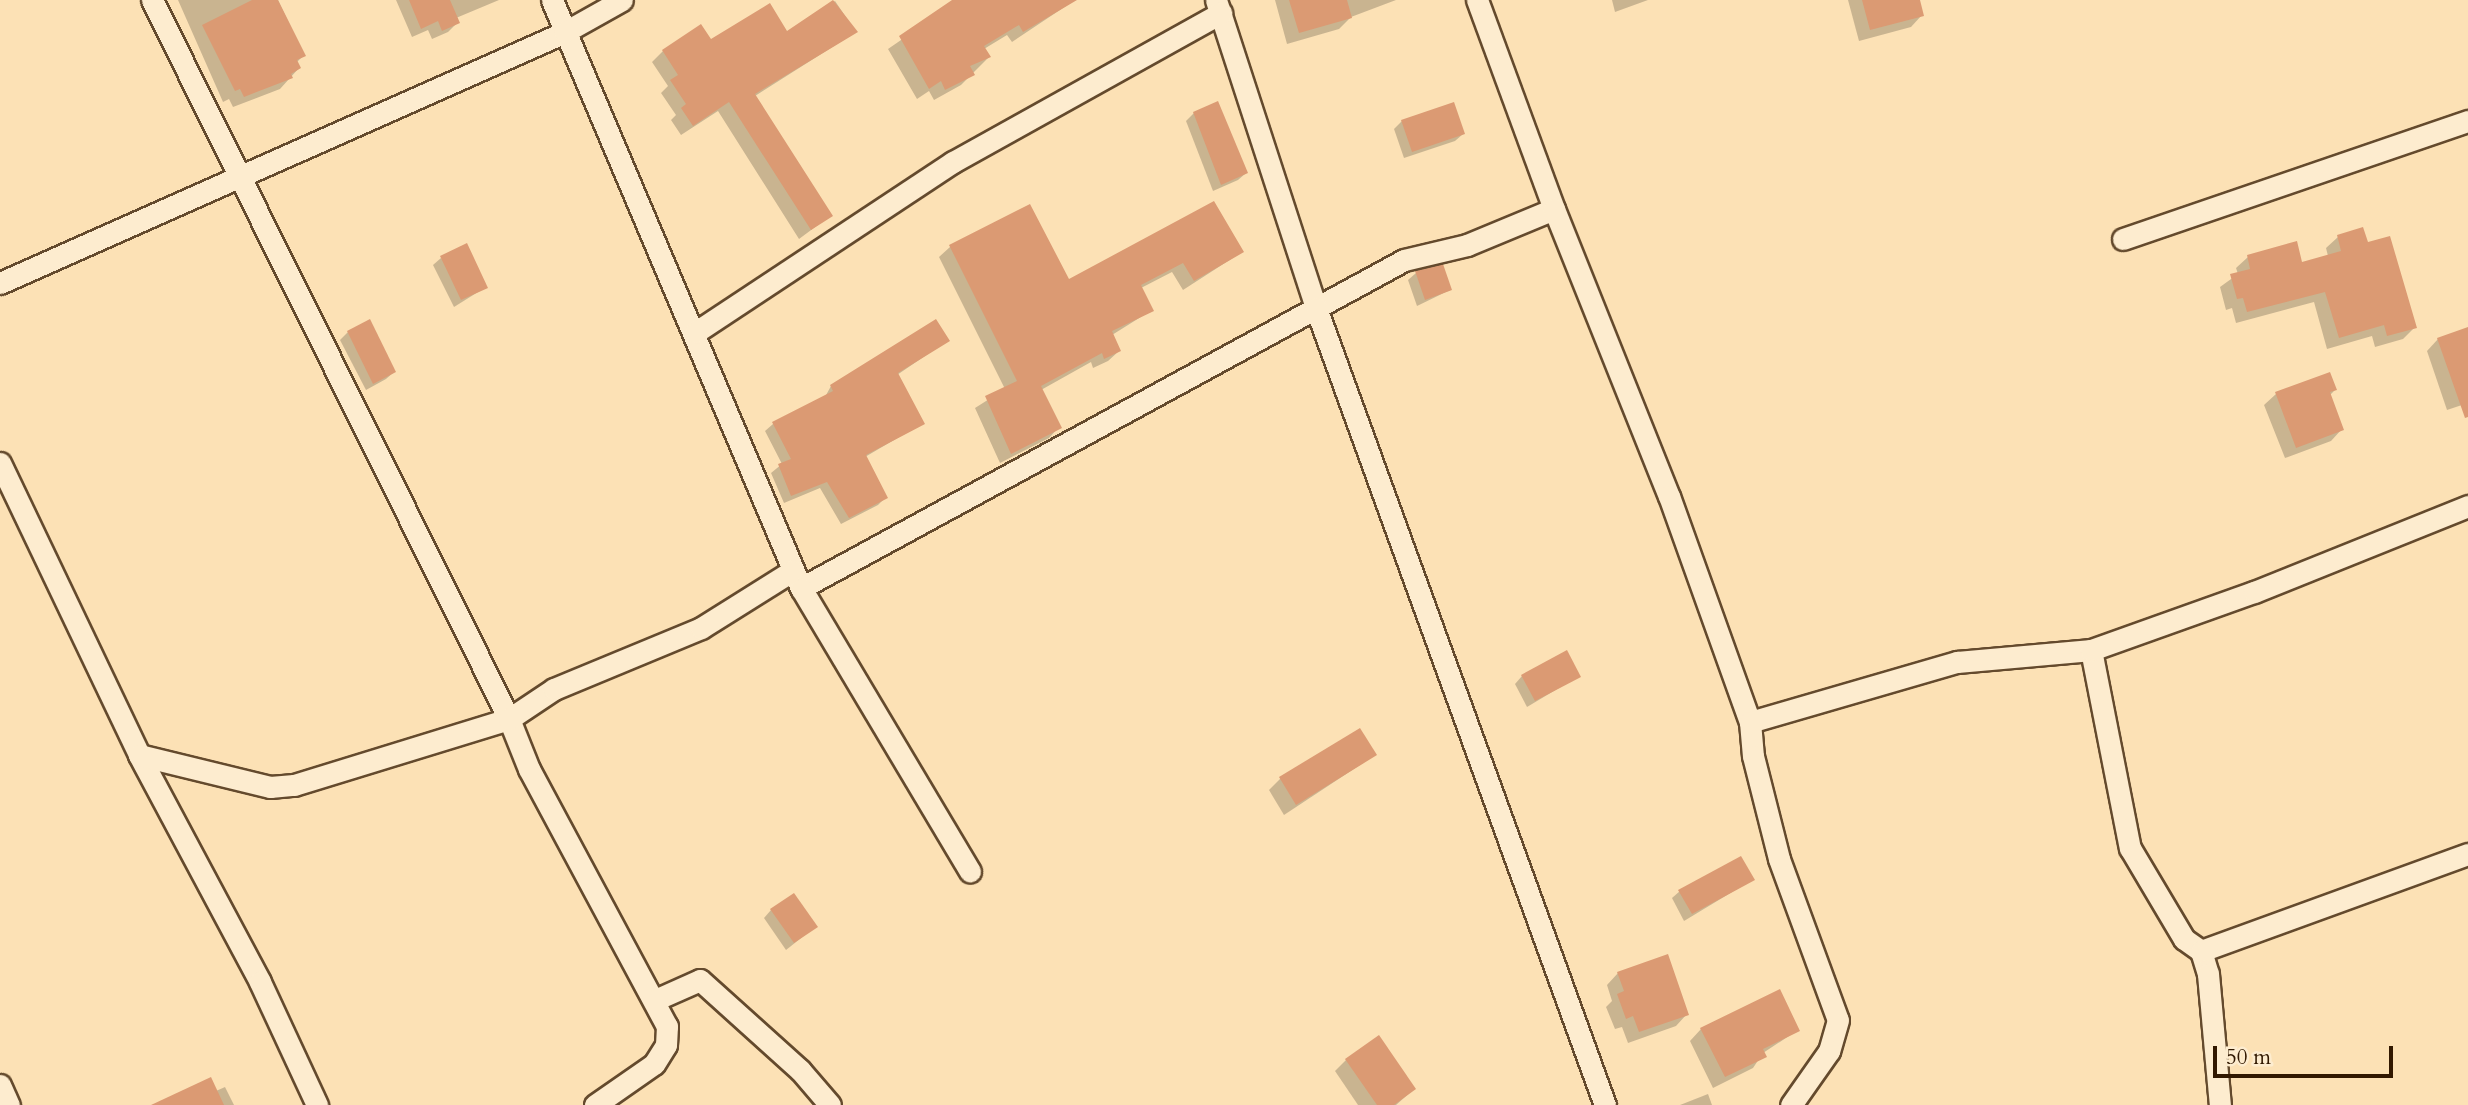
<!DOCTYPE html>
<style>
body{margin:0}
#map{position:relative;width:2468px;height:1105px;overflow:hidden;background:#fce1b5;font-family:Cardo,serif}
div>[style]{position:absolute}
.shadow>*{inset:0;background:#0003}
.building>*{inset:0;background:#db9a73}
.roads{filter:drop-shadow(2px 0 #644a2d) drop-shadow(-2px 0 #644a2d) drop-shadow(0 2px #644a2d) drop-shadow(0 -2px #644a2d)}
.street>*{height:21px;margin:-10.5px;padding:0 10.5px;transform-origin:10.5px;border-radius:10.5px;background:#fdeccf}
span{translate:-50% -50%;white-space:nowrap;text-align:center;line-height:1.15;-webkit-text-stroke:5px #fdeccf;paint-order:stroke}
.scale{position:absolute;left:2213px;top:1046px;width:180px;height:32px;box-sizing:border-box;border:4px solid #311800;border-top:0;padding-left:9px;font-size:21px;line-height:24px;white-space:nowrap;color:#311800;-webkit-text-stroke:5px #fdeccf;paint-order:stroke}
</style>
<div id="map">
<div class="shadow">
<div style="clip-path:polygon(178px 0,278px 0,304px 55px,296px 63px,299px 68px,280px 89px,233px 107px,229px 99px,223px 102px)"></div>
<div style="clip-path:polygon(396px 0,499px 0,456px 18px,458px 22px,448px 32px,432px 39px,428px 30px,412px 37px)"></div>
<div style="clip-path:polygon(959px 0,1071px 0,1072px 2px,1012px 42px,1007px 35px,984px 49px,989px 57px,961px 85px,934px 100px,929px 91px,917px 99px,888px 49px)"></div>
<div style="clip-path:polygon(1275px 0,1396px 0,1351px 17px,1339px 29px,1287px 44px)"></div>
<div style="clip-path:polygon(1612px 0,1648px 0,1615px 12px)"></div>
<div style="clip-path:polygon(1848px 0,1918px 0,1922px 15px,1911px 27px,1859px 41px)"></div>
<div style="clip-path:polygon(835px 1px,856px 32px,755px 96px,830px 216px,799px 239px,718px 111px,681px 135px,671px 120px,676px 115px,661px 93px,668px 86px,652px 62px,663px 51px,710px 41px,787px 33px)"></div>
<div style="clip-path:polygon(1194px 113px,1246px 173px,1238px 180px,1213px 191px,1186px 121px)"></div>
<div style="clip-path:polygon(1402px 121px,1463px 134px,1455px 141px,1404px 158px,1394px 129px)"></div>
<div style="clip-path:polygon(1029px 206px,1068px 282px,1242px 252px,1183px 290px,1172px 272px,1141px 288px,1152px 310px,1112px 335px,1119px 351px,1108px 361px,1093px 368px,1091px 362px,1041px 390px,1059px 427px,1049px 438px,1000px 463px,975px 408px,1005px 389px,939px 257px,950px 247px)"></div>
<div style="clip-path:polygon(2338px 237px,2366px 244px,2415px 327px,2403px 339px,2375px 347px,2372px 336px,2327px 349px,2314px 302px,2236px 323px,2232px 308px,2226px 310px,2220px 287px,2238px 274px,2236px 268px,2248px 257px,2301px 264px,2328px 256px,2326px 248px)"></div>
<div style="clip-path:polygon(441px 258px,486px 287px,454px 307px,433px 265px)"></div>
<div style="clip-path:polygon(1442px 266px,1450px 290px,1417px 306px,1408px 280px,1416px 273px)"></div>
<div style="clip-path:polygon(2468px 329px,2468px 403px,2447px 410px,2427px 351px,2438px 339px)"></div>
<div style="clip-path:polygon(348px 332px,394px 372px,386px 379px,366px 390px,340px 340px)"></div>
<div style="clip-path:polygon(947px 341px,897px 375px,923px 423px,865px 457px,886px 497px,878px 505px,841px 524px,820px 488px,784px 503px,771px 473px,782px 464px,765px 431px,773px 424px,825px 397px,831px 386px)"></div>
<div style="clip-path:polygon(2329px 374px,2335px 390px,2330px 395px,2342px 429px,2331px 441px,2285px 458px,2264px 405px,2276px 394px)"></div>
<div style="clip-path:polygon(1522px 676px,1579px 676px,1527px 707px,1515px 684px)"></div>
<div style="clip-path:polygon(1375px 755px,1284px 815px,1269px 790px,1280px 779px)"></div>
<div style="clip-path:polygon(1752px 880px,1684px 921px,1672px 898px,1680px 891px)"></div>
<div style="clip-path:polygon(771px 910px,815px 927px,786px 950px,764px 918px)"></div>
<div style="clip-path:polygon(1618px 973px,1687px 1014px,1676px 1026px,1628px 1043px,1622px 1027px,1615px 1029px,1606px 1007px,1612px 1001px,1607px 985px)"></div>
<div style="clip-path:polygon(1701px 1029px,1798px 1030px,1763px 1053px,1753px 1068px,1713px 1088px,1690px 1041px)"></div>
<div style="clip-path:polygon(1346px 1060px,1414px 1089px,1396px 1105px,1358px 1105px,1335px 1071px)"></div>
<div style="clip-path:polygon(225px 1087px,234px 1105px,156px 1105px,216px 1091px)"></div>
<div style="clip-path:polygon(1708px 1094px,1712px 1105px,1680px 1105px)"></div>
</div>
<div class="building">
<div style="clip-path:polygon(252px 0,278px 0,306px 56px,297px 60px,301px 68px,291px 74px,293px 78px,244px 97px,240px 89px,235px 91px,202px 25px)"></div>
<div style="clip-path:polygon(409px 0,450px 0,460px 23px,442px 31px,438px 21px,421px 29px)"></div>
<div style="clip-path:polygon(833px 0,858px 32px,755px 94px,833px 216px,811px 230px,729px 102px,693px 126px,681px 108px,686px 104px,670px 80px,678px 75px,662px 50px,701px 24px,711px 39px,770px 3px,787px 31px)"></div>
<div style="clip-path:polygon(952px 0,1077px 0,1023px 32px,1019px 25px,984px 46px,991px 57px,970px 66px,975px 75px,945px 90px,941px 81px,929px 89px,899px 36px)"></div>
<div style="clip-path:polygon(1289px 0,1347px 0,1352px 18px,1299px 33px)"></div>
<div style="clip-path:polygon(1862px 0,1920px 0,1924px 16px,1870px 30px)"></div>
<div style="clip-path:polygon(1218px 101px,1248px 173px,1221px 185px,1193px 112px)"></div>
<div style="clip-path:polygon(1454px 102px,1465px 134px,1412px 152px,1401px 120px)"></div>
<div style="clip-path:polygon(1214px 201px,1244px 252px,1194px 281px,1183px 263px,1141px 285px,1154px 311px,1112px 331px,1121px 351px,1104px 359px,1102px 353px,1041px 386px,1062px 428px,1011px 454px,985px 396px,1017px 381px,949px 245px,1030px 204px,1069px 279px)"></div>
<div style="clip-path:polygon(2363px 227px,2368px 242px,2390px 236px,2417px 328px,2387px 336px,2384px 325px,2339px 338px,2325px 292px,2247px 312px,2243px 298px,2237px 299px,2230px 274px,2250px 269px,2247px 255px,2297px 241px,2302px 262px,2341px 251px,2337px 235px)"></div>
<div style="clip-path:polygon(467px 243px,488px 288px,461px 300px,440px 256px)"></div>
<div style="clip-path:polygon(1443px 264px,1452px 290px,1425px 300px,1415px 271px)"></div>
<div style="clip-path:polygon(370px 319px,396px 372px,373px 384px,347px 331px)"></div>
<div style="clip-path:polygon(936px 319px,950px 341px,898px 373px,925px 424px,866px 455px,888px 498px,849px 518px,827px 482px,791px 496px,778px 464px,791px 459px,772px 422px,833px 391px,830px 385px)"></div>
<div style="clip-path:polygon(2468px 327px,2468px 417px,2465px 418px,2437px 338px)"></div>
<div style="clip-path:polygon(2330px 372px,2337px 390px,2330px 392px,2344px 430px,2296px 448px,2275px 392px)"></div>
<div style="clip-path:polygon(1567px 650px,1581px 677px,1535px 701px,1521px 675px)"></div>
<div style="clip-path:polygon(1360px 728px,1377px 755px,1296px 805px,1279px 777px)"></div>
<div style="clip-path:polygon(1741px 856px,1755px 880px,1692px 914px,1678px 890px)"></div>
<div style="clip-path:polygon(794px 893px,818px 927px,794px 943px,770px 909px)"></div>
<div style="clip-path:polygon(1668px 954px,1689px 1015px,1639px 1032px,1633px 1016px,1626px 1019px,1617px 994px,1624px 991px,1617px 972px)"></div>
<div style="clip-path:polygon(1780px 989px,1800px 1031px,1763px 1049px,1767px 1057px,1725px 1077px,1700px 1028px)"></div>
<div style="clip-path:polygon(1379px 1035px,1416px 1089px,1394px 1105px,1377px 1105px,1345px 1059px)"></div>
<div style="clip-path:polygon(211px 1077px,224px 1105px,151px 1105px)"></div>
</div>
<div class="roads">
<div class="street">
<div style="left:152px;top:0;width:803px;rotate:63.59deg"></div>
<div style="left:509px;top:719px;width:54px;rotate:68.2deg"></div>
<div style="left:529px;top:769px;width:292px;rotate:61.8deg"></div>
<div style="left:667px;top:1026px;width:19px;rotate:93deg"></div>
<div style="left:666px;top:1045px;width:22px;rotate:122deg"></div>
<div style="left:654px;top:1064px;width:72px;rotate:145.2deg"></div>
<div style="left:552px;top:0;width:639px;rotate:67.05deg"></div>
<div style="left:801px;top:588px;width:686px;rotate:-28.54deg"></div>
<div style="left:1404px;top:260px;width:65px;rotate:-13.4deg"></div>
<div style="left:1467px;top:245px;width:94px;rotate:-22.5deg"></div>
<div style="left:1554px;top:209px;width:223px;rotate:-110.2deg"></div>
<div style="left:1216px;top:0;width:324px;rotate:72deg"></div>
<div style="left:1316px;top:308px;width:848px;rotate:70.07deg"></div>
<div style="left:1554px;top:209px;width:309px;rotate:68.2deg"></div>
<div style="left:1669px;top:496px;width:240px;rotate:70.3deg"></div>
<div style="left:1750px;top:722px;width:34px;rotate:85deg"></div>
<div style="left:1753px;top:756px;width:106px;rotate:75.8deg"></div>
<div style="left:1779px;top:859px;width:171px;rotate:69.9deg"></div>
<div style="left:1838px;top:1020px;width:32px;rotate:106deg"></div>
<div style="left:1829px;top:1051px;width:66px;rotate:125.1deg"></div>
<div style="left:2123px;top:239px;width:365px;rotate:-18.9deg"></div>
<div style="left:0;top:283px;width:618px;rotate:-23.95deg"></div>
<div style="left:565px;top:32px;width:65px;rotate:-29.3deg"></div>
<div style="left:696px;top:332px;width:308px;rotate:-33.5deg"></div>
<div style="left:953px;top:162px;width:307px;rotate:-29.1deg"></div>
<div style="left:0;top:463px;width:323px;rotate:64.5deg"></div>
<div style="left:139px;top:755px;width:257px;rotate:61.9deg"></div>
<div style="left:260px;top:982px;width:136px;rotate:65.1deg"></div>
<div style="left:801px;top:588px;width:330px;rotate:59.2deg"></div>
<div style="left:2091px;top:650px;width:202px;rotate:78.9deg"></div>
<div style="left:2130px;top:848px;width:106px;rotate:59.3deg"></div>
<div style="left:2184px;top:939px;width:21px;rotate:35deg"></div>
<div style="left:2201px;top:951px;width:24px;rotate:73deg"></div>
<div style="left:2208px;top:974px;width:132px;rotate:84.8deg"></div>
<div style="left:1750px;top:722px;width:216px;rotate:-16.2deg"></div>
<div style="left:1957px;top:662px;width:135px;rotate:-5.1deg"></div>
<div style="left:2091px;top:650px;width:173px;rotate:-19.6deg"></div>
<div style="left:2254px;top:592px;width:231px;rotate:-21.9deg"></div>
<div style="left:139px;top:755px;width:135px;rotate:13.7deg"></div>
<div style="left:270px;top:787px;width:24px;rotate:-5deg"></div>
<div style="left:294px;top:785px;width:225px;rotate:-17.1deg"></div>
<div style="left:509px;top:719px;width:54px;rotate:-33.7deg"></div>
<div style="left:554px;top:689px;width:159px;rotate:-22.5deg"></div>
<div style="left:701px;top:628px;width:107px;rotate:-32.1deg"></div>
<div style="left:2201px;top:951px;width:284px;rotate:-20deg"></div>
<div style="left:655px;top:1000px;width:49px;rotate:-24deg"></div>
<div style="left:700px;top:980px;width:135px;rotate:42deg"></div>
<div style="left:800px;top:1070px;width:46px;rotate:49.4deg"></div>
<div style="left:0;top:1085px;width:22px;rotate:66deg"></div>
</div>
</div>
<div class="scale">50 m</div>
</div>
